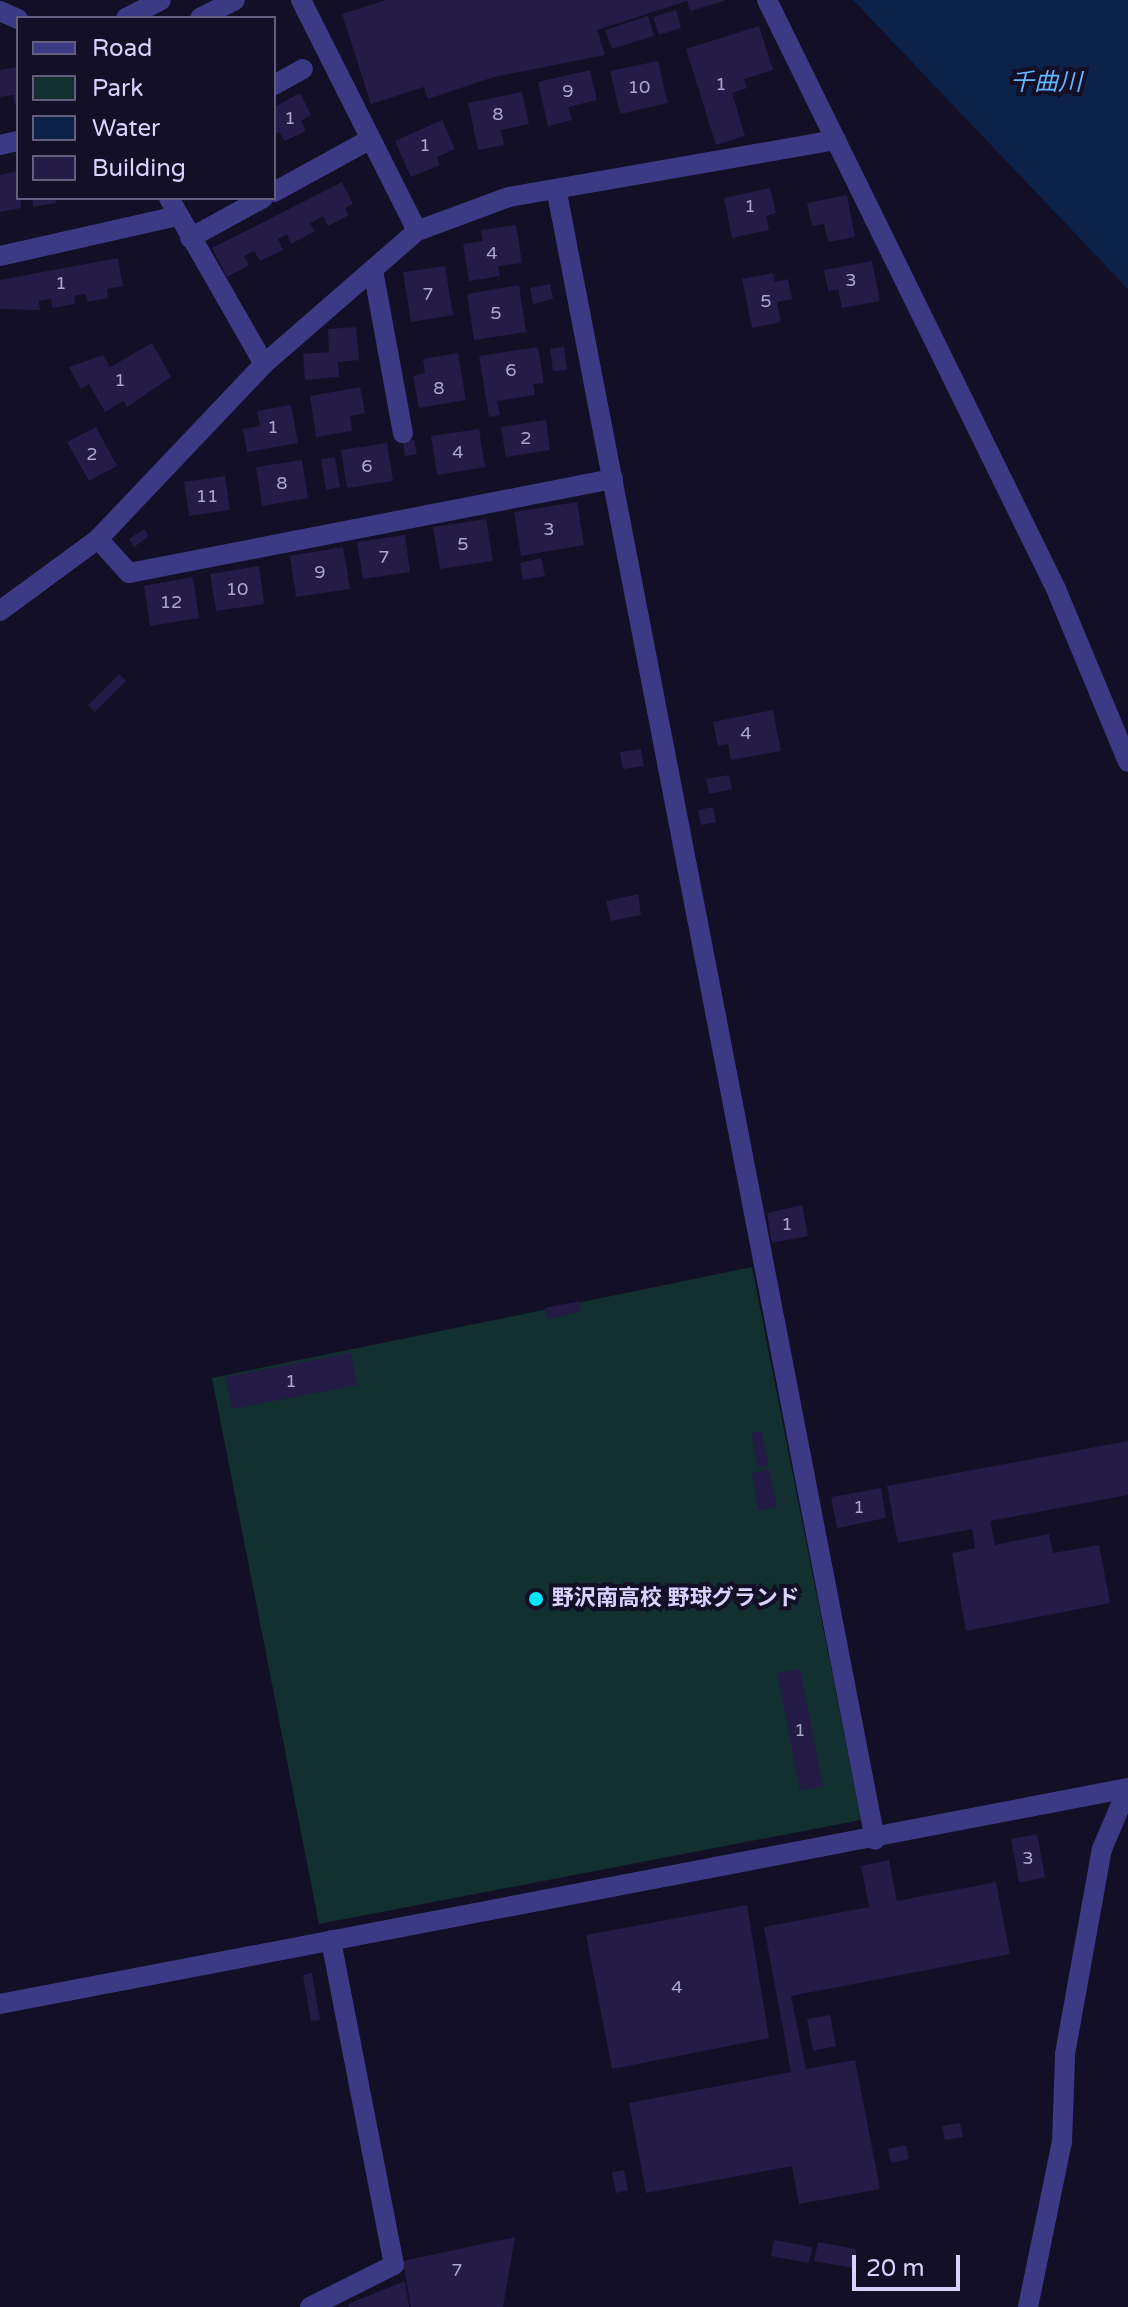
<!DOCTYPE html>
<meta charset="utf-8">
<style>
body{margin:0}
#map{position:relative;width:1128px;height:2307px;overflow:hidden;background:#130f26;font-family:"Varela Round","Noto Sans JP",sans-serif}
div>[style]{position:absolute}
.green>*{inset:0;background:#12302f}
.water>*{inset:0;background:#0c2248}
.building>*{inset:0;background:#241b47}
.minor>*{height:20px;margin:-10px;padding:0 10px;transform-origin:10px;border-radius:10px;background:#3d3a85}
.dots>*{width:22px;height:22px;translate:-50% -50%;box-sizing:border-box;border:4px solid #130f26;border-radius:50%}
span{translate:-50% -50%;white-space:nowrap;text-align:center;line-height:1.15;-webkit-text-stroke:8px #130f26;paint-order:stroke}
.number-label{font-size:18px;color:#aca6d1}
.number-label span{-webkit-text-stroke-width:0}
.poi-label{font-size:22px;color:#d9d4ff;font-weight:700}
.left{translate:0 -50%;text-align:left}
.water-label{font-size:24px;color:#62b6ff;font-style:italic}
.legend{position:absolute;left:16px;top:16px;width:260px;height:184px;box-sizing:border-box;background:#130f26;border:2px solid #625e7d;margin:0;padding:10px 14px;list-style:none;font-size:24px;color:#d9d4ff}
.legend li{display:flex;align-items:center;gap:16px;height:40px}
.legend b{width:40px;border:2px solid #625e7d}
.scale{position:absolute;left:852px;top:2255px;width:108px;height:36px;box-sizing:border-box;border:4px solid #d9d4ff;border-top:0;padding-left:10px;font-size:24px;line-height:28px;white-space:nowrap;color:#d9d4ff;-webkit-text-stroke:6px #130f26;paint-order:stroke}
</style>
<div id="map">
<div class="green">
<div style="clip-path:polygon(752px 1267px,861px 1820px,319px 1924px,212px 1378px)"></div>
</div>
<div class="water">
<div style="clip-path:polygon(853px 0,1128px 0,1128px 289px,1127px 288px)"></div>
</div>
<div class="building">
<div style="clip-path:polygon(386px 0,724px 0,724px 1px,690px 11px,687px 1px,597px 30px,605px 55px,494px 77px,428px 99px,424px 87px,371px 104px,342px 14px)"></div>
<div style="clip-path:polygon(676px 10px,681px 28px,659px 35px,653px 17px)"></div>
<div style="clip-path:polygon(648px 16px,654px 36px,612px 49px,605px 30px)"></div>
<div style="clip-path:polygon(759px 26px,773px 70px,744px 79px,747px 88px,732px 93px,745px 136px,716px 145px,686px 49px)"></div>
<div style="clip-path:polygon(658px 61px,668px 103px,620px 114px,610px 71px)"></div>
<div style="clip-path:polygon(18px 67px,18px 103px,15px 104px,13px 95px,0 97px,0 70px)"></div>
<div style="clip-path:polygon(590px 70px,597px 100px,568px 107px,572px 120px,548px 126px,538px 82px)"></div>
<div style="clip-path:polygon(522px 92px,529px 124px,501px 130px,504px 145px,478px 150px,468px 103px)"></div>
<div style="clip-path:polygon(300px 93px,311px 115px,301px 121px,306px 131px,285px 141px,279px 132px,274px 135px,274px 107px)"></div>
<div style="clip-path:polygon(442px 120px,455px 149px,437px 157px,440px 165px,411px 177px,395px 141px)"></div>
<div style="clip-path:polygon(18px 171px,21px 208px,0 212px,0 175px)"></div>
<div style="clip-path:polygon(342px 182px,353px 204px,345px 208px,349px 215px,328px 226px,323px 216px,310px 223px,315px 231px,291px 244px,287px 234px,278px 239px,283px 250px,260px 261px,254px 251px,244px 256px,249px 265px,227px 277px,212px 248px)"></div>
<div style="clip-path:polygon(770px 188px,776px 213px,766px 216px,769px 230px,732px 238px,724px 198px)"></div>
<div style="clip-path:polygon(847px 195px,855px 237px,828px 242px,824px 224px,812px 226px,807px 203px)"></div>
<div style="clip-path:polygon(32px 198px,55px 198px,56px 203px,33px 207px)"></div>
<div style="clip-path:polygon(516px 225px,522px 263px,498px 266px,500px 276px,469px 281px,463px 244px,483px 241px,481px 230px)"></div>
<div style="clip-path:polygon(118px 258px,123px 286px,107px 289px,108px 298px,87px 302px,86px 294px,74px 296px,75px 304px,52px 308px,51px 299px,39px 301px,40px 310px,0 309px,0 280px)"></div>
<div style="clip-path:polygon(872px 261px,880px 301px,842px 308px,838px 289px,828px 291px,824px 270px)"></div>
<div style="clip-path:polygon(445px 266px,453px 315px,411px 322px,403px 272px)"></div>
<div style="clip-path:polygon(773px 273px,775px 282px,788px 279px,792px 299px,777px 302px,781px 322px,752px 328px,742px 279px)"></div>
<div style="clip-path:polygon(550px 284px,553px 299px,533px 304px,530px 288px)"></div>
<div style="clip-path:polygon(519px 285px,526px 332px,474px 340px,467px 294px)"></div>
<div style="clip-path:polygon(356px 327px,359px 360px,338px 362px,339px 377px,305px 380px,303px 354px,329px 352px,328px 329px)"></div>
<div style="clip-path:polygon(152px 343px,171px 377px,127px 407px,123px 401px,105px 412px,89px 384px,81px 389px,69px 367px,103px 355px,110px 367px)"></div>
<div style="clip-path:polygon(538px 347px,544px 383px,533px 384px,535px 395px,497px 401px,500px 415px,489px 417px,479px 356px)"></div>
<div style="clip-path:polygon(564px 347px,567px 370px,553px 371px,550px 349px)"></div>
<div style="clip-path:polygon(458px 353px,466px 400px,419px 408px,413px 376px,425px 373px,423px 359px)"></div>
<div style="clip-path:polygon(360px 387px,365px 413px,350px 416px,352px 431px,316px 437px,310px 396px)"></div>
<div style="clip-path:polygon(291px 405px,298px 443px,247px 452px,243px 429px,260px 426px,257px 411px)"></div>
<div style="clip-path:polygon(546px 420px,550px 450px,506px 457px,501px 427px)"></div>
<div style="clip-path:polygon(96px 427px,117px 466px,89px 481px,67px 442px)"></div>
<div style="clip-path:polygon(479px 429px,485px 467px,437px 475px,431px 436px)"></div>
<div style="clip-path:polygon(414px 440px,417px 454px,405px 456px,403px 441px)"></div>
<div style="clip-path:polygon(387px 443px,393px 481px,347px 488px,341px 450px)"></div>
<div style="clip-path:polygon(335px 457px,340px 487px,326px 490px,321px 459px)"></div>
<div style="clip-path:polygon(302px 460px,308px 498px,262px 506px,256px 467px)"></div>
<div style="clip-path:polygon(225px 476px,230px 510px,189px 516px,184px 482px)"></div>
<div style="clip-path:polygon(577px 502px,584px 545px,521px 556px,514px 512px)"></div>
<div style="clip-path:polygon(486px 519px,493px 561px,440px 569px,433px 527px)"></div>
<div style="clip-path:polygon(144px 529px,149px 536px,134px 547px,129px 539px)"></div>
<div style="clip-path:polygon(405px 535px,410px 572px,363px 579px,357px 542px)"></div>
<div style="clip-path:polygon(343px 547px,350px 589px,296px 597px,290px 556px)"></div>
<div style="clip-path:polygon(541px 558px,545px 576px,523px 580px,520px 563px)"></div>
<div style="clip-path:polygon(259px 566px,264px 604px,216px 611px,210px 574px)"></div>
<div style="clip-path:polygon(193px 577px,199px 618px,150px 626px,144px 586px)"></div>
<div style="clip-path:polygon(119px 674px,126px 681px,95px 712px,88px 705px)"></div>
<div style="clip-path:polygon(773px 710px,781px 751px,731px 760px,728px 744px,718px 746px,713px 722px)"></div>
<div style="clip-path:polygon(641px 749px,644px 766px,623px 769px,620px 752px)"></div>
<div style="clip-path:polygon(729px 775px,732px 789px,709px 794px,706px 779px)"></div>
<div style="clip-path:polygon(713px 807px,716px 822px,701px 825px,698px 810px)"></div>
<div style="clip-path:polygon(638px 894px,641px 915px,611px 921px,606px 901px)"></div>
<div style="clip-path:polygon(802px 1205px,808px 1236px,772px 1243px,767px 1213px)"></div>
<div style="clip-path:polygon(579px 1301px,581px 1312px,547px 1319px,545px 1308px)"></div>
<div style="clip-path:polygon(351px 1353px,357px 1385px,232px 1409px,225px 1377px)"></div>
<div style="clip-path:polygon(762px 1431px,768px 1465px,757px 1467px,751px 1433px)"></div>
<div style="clip-path:polygon(1128px 1441px,1128px 1495px,990px 1521px,995px 1545px,1049px 1534px,1053px 1553px,1099px 1545px,1110px 1603px,966px 1631px,952px 1553px,975px 1548px,972px 1529px,898px 1543px,887px 1486px)"></div>
<div style="clip-path:polygon(769px 1469px,777px 1507px,758px 1510px,752px 1473px)"></div>
<div style="clip-path:polygon(881px 1488px,886px 1518px,837px 1528px,831px 1497px)"></div>
<div style="clip-path:polygon(800px 1669px,823px 1786px,800px 1791px,777px 1673px)"></div>
<div style="clip-path:polygon(1037px 1834px,1045px 1877px,1019px 1883px,1011px 1839px)"></div>
<div style="clip-path:polygon(889px 1860px,897px 1901px,996px 1882px,1010px 1954px,791px 1996px,806px 2069px,855px 2060px,880px 2189px,799px 2204px,792px 2166px,646px 2193px,629px 2103px,791px 2072px,764px 1927px,869px 1907px,861px 1866px)"></div>
<div style="clip-path:polygon(747px 1905px,769px 2038px,612px 2069px,586px 1935px)"></div>
<div style="clip-path:polygon(312px 1973px,320px 2020px,311px 2021px,303px 1975px)"></div>
<div style="clip-path:polygon(830px 2015px,836px 2046px,813px 2051px,807px 2019px)"></div>
<div style="clip-path:polygon(960px 2123px,963px 2137px,945px 2140px,942px 2126px)"></div>
<div style="clip-path:polygon(906px 2145px,909px 2159px,891px 2163px,888px 2149px)"></div>
<div style="clip-path:polygon(624px 2170px,628px 2190px,616px 2193px,612px 2172px)"></div>
<div style="clip-path:polygon(515px 2237px,503px 2307px,411px 2307px,403px 2261px)"></div>
<div style="clip-path:polygon(774px 2240px,812px 2247px,809px 2263px,771px 2256px)"></div>
<div style="clip-path:polygon(818px 2242px,856px 2249px,853px 2268px,814px 2261px)"></div>
<div style="clip-path:polygon(405px 2281px,409px 2307px,349px 2307px,348px 2304px)"></div>
</div>
<div class="minor">
<div style="left:301px;top:0;width:258px;rotate:63.3deg"></div>
<div style="left:767px;top:0;width:656px;rotate:63.86deg"></div>
<div style="left:1056px;top:589px;width:187px;rotate:67.4deg"></div>
<div style="left:0;top:11px;width:20px;rotate:24deg"></div>
<div style="left:126px;top:18px;width:39px;rotate:-27deg"></div>
<div style="left:200px;top:18px;width:39px;rotate:-27deg"></div>
<div style="left:274px;top:85px;width:33px;rotate:-29deg"></div>
<div style="left:0;top:145px;width:18px;rotate:-13deg"></div>
<div style="left:274px;top:192px;width:108px;rotate:-28.7deg"></div>
<div style="left:557px;top:193px;width:1677px;rotate:79.07deg"></div>
<div style="left:169px;top:198px;width:191px;rotate:60.2deg"></div>
<div style="left:190px;top:238px;width:83px;rotate:-28.7deg"></div>
<div style="left:0;top:256px;width:182px;rotate:-12.7deg"></div>
<div style="left:373px;top:270px;width:166px;rotate:79.6deg"></div>
<div style="left:98px;top:539px;width:46px;rotate:47.6deg"></div>
<div style="left:129px;top:573px;width:493px;rotate:-11deg"></div>
<div style="left:0;top:611px;width:122px;rotate:-36.3deg"></div>
<div style="left:98px;top:539px;width:241px;rotate:-46.5deg"></div>
<div style="left:264px;top:364px;width:203px;rotate:-41deg"></div>
<div style="left:417px;top:231px;width:98px;rotate:-20.3deg"></div>
<div style="left:509px;top:197px;width:332px;rotate:-9.9deg"></div>
<div style="left:0;top:2004px;width:1148px;rotate:-10.84deg"></div>
<div style="left:310px;top:2307px;width:94px;rotate:-26.6deg"></div>
<div style="left:394px;top:2265px;width:331px;rotate:-101deg"></div>
<div style="left:1028px;top:2307px;width:168px;rotate:-78.4deg"></div>
<div style="left:1062px;top:2142px;width:88px;rotate:-88deg"></div>
<div style="left:1065px;top:2054px;width:208px;rotate:-79.8deg"></div>
<div style="left:1102px;top:1849px;width:66px;rotate:-66.9deg"></div>
</div>
<div class="dots">
<div style="left:536px;top:1599px;background:#00e5ff"></div>
</div>
<div class="number-label">
<span style="left:721px;top:84px">1</span>
<span style="left:639px;top:87px">10</span>
<span style="left:568px;top:91px">9</span>
<span style="left:498px;top:114px">8</span>
<span style="left:290px;top:118px">1</span>
<span style="left:425px;top:145px">1</span>
<span style="left:750px;top:206px">1</span>
<span style="left:492px;top:253px">4</span>
<span style="left:851px;top:280px">3</span>
<span style="left:61px;top:283px">1</span>
<span style="left:428px;top:294px">7</span>
<span style="left:766px;top:301px">5</span>
<span style="left:496px;top:313px">5</span>
<span style="left:511px;top:370px">6</span>
<span style="left:120px;top:380px">1</span>
<span style="left:439px;top:388px">8</span>
<span style="left:273px;top:427px">1</span>
<span style="left:526px;top:438px">2</span>
<span style="left:458px;top:452px">4</span>
<span style="left:92px;top:454px">2</span>
<span style="left:367px;top:466px">6</span>
<span style="left:282px;top:483px">8</span>
<span style="left:207px;top:496px">11</span>
<span style="left:549px;top:529px">3</span>
<span style="left:463px;top:544px">5</span>
<span style="left:384px;top:557px">7</span>
<span style="left:320px;top:572px">9</span>
<span style="left:237px;top:589px">10</span>
<span style="left:171px;top:602px">12</span>
<span style="left:746px;top:733px">4</span>
<span style="left:787px;top:1224px">1</span>
<span style="left:291px;top:1381px">1</span>
<span style="left:859px;top:1507px">1</span>
<span style="left:800px;top:1730px">1</span>
<span style="left:1028px;top:1858px">3</span>
<span style="left:677px;top:1987px">4</span>
<span style="left:457px;top:2270px">7</span>
</div>
<div class="poi-label">
<span class="left" style="left:552px;top:1599px">野沢南高校 野球グランド</span>
</div>
<div class="water-label">
<span style="left:1046px;top:83px">千曲川</span>
</div>
<ul class="legend">
<li><b style="height:10px;background:#3d3a85"></b>Road</li>
<li><b style="height:22px;background:#12302f"></b>Park</li>
<li><b style="height:22px;background:#0c2248"></b>Water</li>
<li><b style="height:22px;background:#241b47"></b>Building</li>
</ul>
<div class="scale">20 m</div>
</div>
